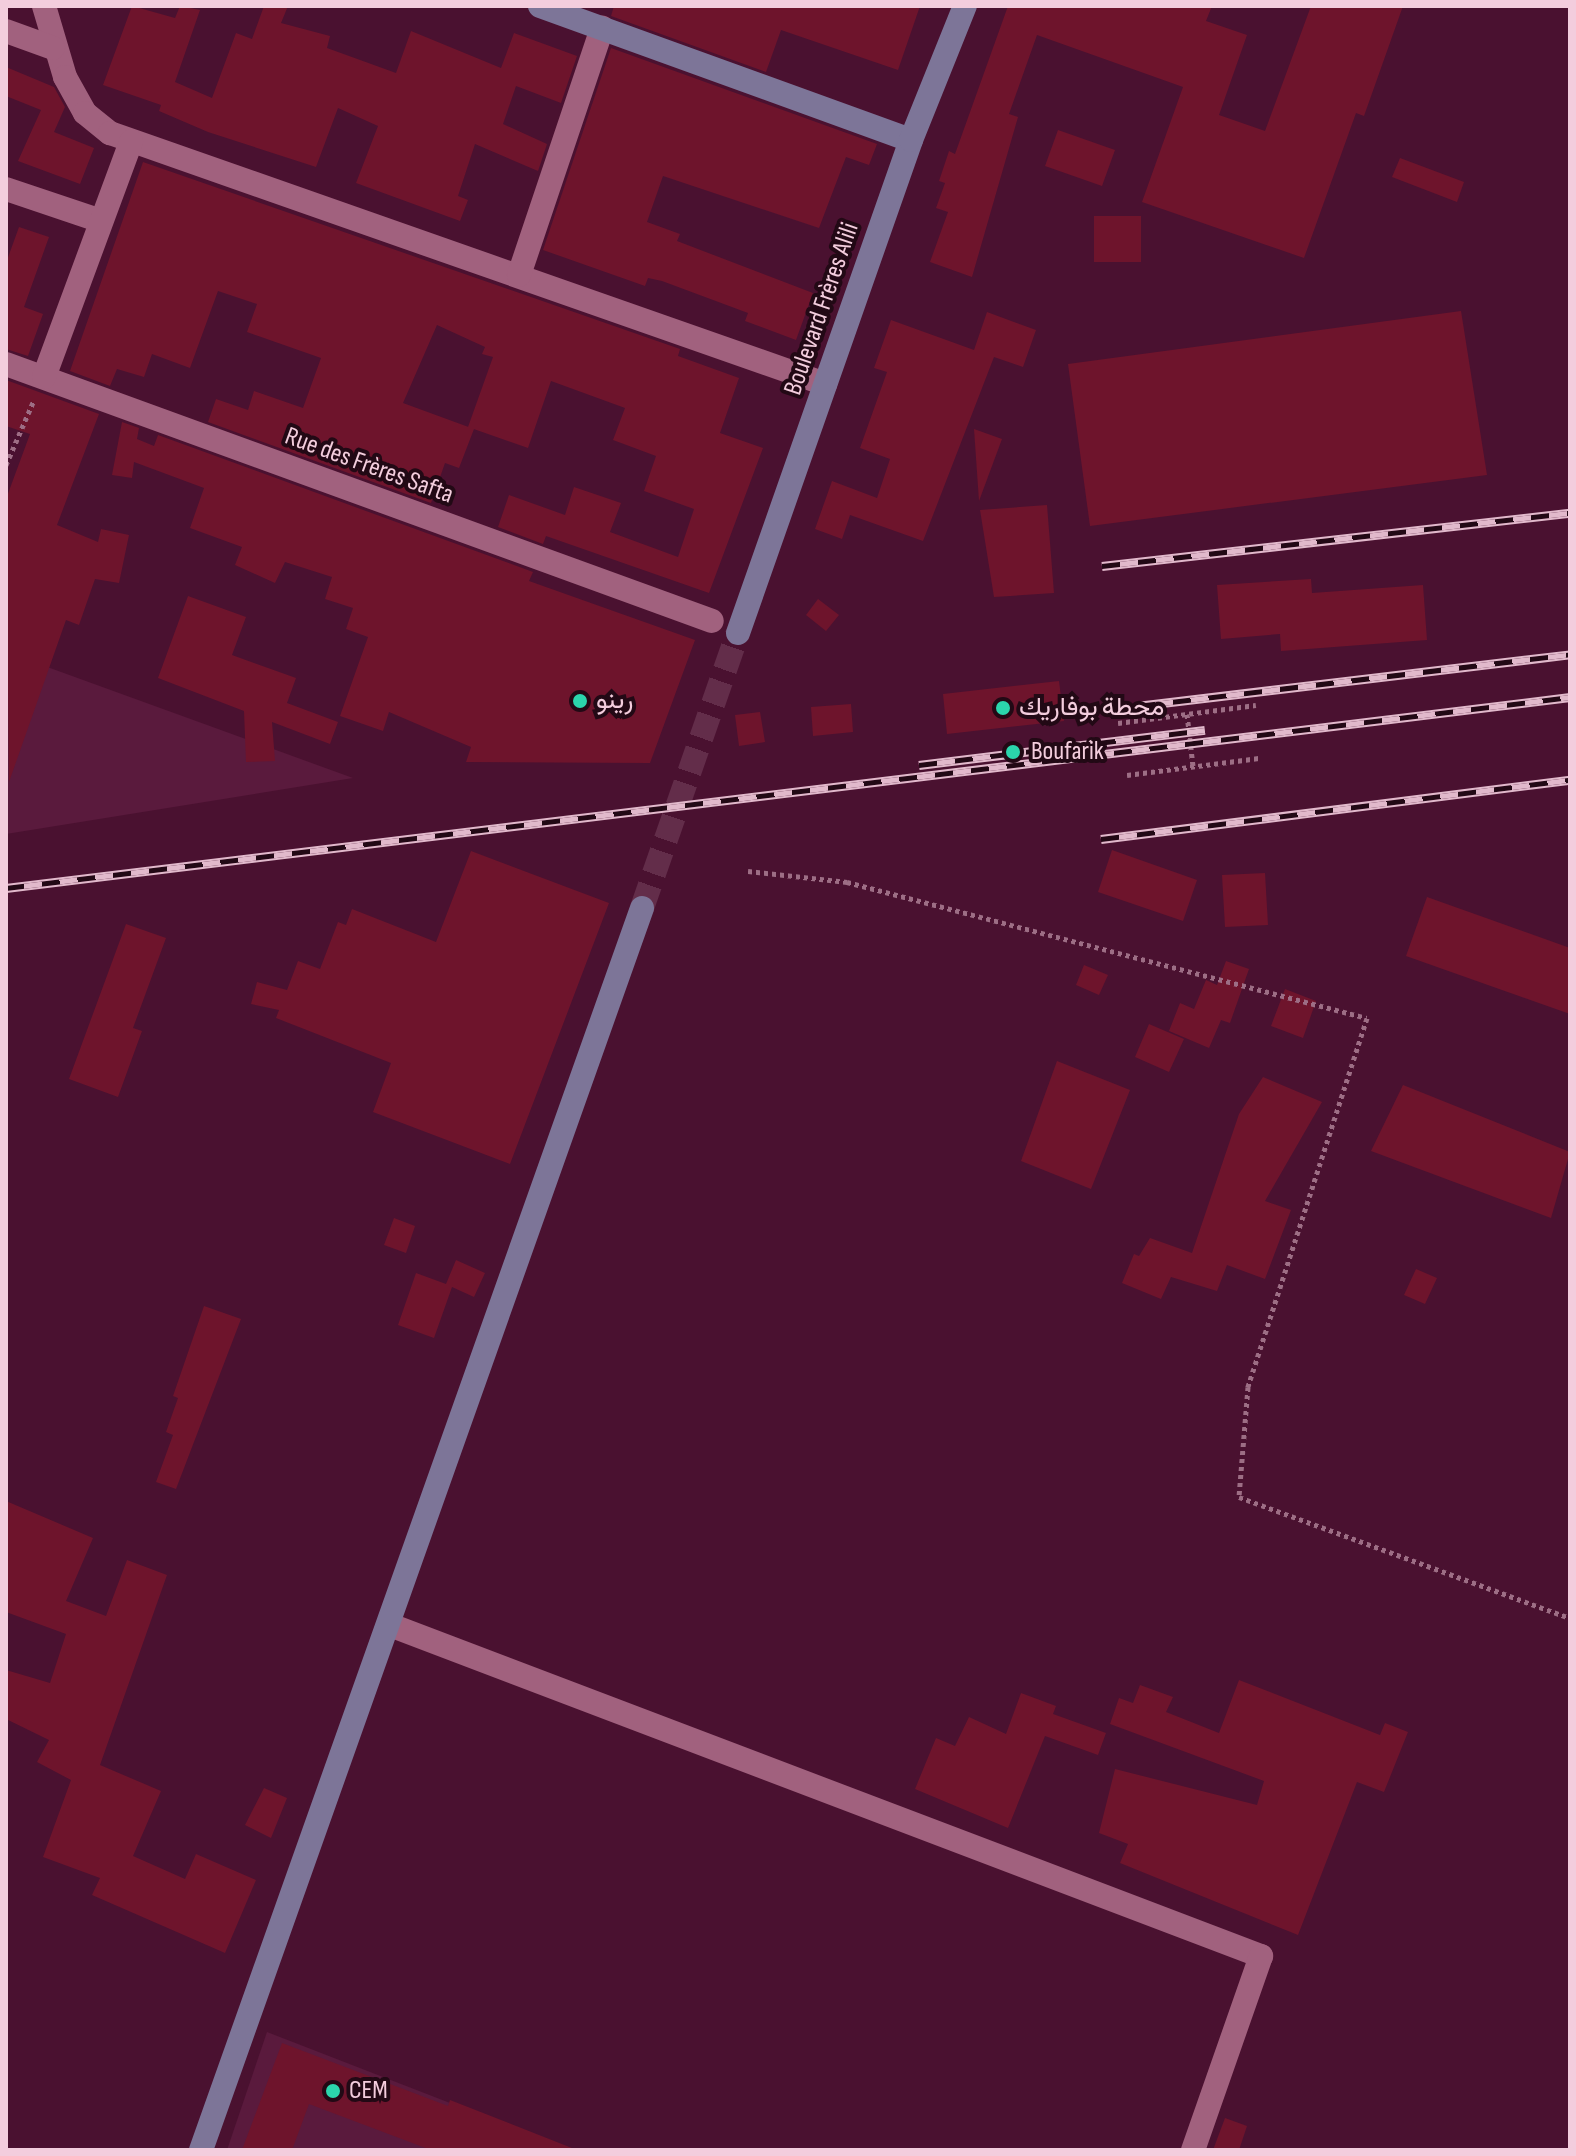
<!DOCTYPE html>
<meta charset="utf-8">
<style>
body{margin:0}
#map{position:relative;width:1576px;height:2156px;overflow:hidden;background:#4a1130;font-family:"Sofia Sans Condensed",Vazirmatn,sans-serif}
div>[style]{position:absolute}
.built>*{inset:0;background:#5a1a3d}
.building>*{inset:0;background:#6e142c}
.secondary-tunnel>*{height:24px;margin-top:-12px;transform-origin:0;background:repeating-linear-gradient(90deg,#632d4a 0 24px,transparent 0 36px)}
.path>*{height:5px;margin-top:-2.5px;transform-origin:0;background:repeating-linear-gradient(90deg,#9d6e85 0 4px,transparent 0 8px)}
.street>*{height:24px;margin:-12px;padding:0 12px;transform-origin:12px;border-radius:12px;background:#a1617e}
.secondary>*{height:24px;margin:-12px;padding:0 12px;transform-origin:12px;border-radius:12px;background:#7d7598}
.rail>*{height:9px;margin-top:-4.5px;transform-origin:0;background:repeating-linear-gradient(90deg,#220915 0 18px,#e1b9cb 0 36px);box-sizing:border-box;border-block:2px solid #e1b9cb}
.dots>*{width:22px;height:22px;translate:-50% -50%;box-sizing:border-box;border:4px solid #220915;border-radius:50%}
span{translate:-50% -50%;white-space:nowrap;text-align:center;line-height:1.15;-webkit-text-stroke:8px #220915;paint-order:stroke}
.street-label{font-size:26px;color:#f3cddd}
.poi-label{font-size:26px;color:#f3cddd}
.left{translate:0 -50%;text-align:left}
.frame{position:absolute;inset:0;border:8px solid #f3cddd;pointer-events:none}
</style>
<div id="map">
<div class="built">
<div style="clip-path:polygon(6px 652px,353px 778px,6px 834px)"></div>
<div style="clip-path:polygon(267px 2032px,571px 2150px,227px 2150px)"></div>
</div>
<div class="building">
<div style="clip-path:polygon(132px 6px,175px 18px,180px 6px,200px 10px,175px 82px,212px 98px,236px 33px,252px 39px,264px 6px,288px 6px,281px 23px,330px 36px,327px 48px,396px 73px,411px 31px,501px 68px,514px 33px,577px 56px,561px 103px,516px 86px,503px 124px,547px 144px,538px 171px,475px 144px,458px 196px,468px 200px,460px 221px,356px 183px,378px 126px,338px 108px,316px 167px,208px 132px,159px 111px,161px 105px,103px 85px)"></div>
<div style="clip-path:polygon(614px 6px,920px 6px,898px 70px,781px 30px,766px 72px,611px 16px)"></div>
<div style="clip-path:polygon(1008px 6px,1212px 6px,1206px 21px,1247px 35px,1219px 115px,1265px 131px,1311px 6px,1403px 6px,1364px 116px,1356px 113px,1304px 258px,1142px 202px,1183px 87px,1037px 35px,1009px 114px,1018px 117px,972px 277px,930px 262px,948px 212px,936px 208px,945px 183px,939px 181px,949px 151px,955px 154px)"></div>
<div style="clip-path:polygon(611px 48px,877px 144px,869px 165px,846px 157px,819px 228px,663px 176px,647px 222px,680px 234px,677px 241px,813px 293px,796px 340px,745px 321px,748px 313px,662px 281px,648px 278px,645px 286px,543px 250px)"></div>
<div style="clip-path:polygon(6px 67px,54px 87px,65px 107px,54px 132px,94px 148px,80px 184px,18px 161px,41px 110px,6px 96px)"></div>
<div style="clip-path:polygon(1058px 130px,1115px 150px,1102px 186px,1045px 166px)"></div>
<div style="clip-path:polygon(1400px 158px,1464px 182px,1457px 202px,1392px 177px)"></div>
<div style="clip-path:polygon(143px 162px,680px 349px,678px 356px,739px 378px,720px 433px,763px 448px,709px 593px,546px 536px,543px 544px,498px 527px,509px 495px,565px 515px,574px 487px,621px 503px,610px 532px,678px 557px,694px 509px,644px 491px,656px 456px,613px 440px,625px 408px,551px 381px,528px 448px,468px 427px,493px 357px,482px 354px,485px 347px,437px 325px,403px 403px,474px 429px,459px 468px,445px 463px,431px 503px,208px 422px,216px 399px,248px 410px,254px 391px,303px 408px,321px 358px,247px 332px,257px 304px,218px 291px,190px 368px,152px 354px,144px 377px,117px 369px,110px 386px,70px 371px)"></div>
<div style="clip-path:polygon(1094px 216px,1141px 216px,1141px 262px,1094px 262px)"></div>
<div style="clip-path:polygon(19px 227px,49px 237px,24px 307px,43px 314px,28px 356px,6px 349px,6px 263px)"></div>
<div style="clip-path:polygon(1461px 311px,1487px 475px,1090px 526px,1068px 364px)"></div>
<div style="clip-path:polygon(987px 312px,1036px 330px,1023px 367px,994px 357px,923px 541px,850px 515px,842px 539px,815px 529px,832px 481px,877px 498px,890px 459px,860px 448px,887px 372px,874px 368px,891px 320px,974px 350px)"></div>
<div style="clip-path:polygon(6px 380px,99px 414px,57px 525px,98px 542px,101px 529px,129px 535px,119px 583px,95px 579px,79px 625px,66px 620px,9px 782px,6px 499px,30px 434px,6px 426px)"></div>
<div style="clip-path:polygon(122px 422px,139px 428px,137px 439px,154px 446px,158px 435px,533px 572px,529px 581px,695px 640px,650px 763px,466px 762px,471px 747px,389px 712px,383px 731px,340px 716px,368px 637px,346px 629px,353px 608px,325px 599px,332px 577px,285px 562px,275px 583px,235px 565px,242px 547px,190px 528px,204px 488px,134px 462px,132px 478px,112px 475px)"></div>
<div style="clip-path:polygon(974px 429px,1002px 439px,979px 501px)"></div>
<div style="clip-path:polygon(1047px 505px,1054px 593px,994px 597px,980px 510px)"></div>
<div style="clip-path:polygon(1311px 579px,1312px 593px,1423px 585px,1427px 640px,1281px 651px,1280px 634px,1221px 639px,1217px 585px)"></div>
<div style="clip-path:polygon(188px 596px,246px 617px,232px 655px,296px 678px,287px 703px,338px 722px,330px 744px,272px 722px,275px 761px,246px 762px,244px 711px,158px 678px)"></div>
<div style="clip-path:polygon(818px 599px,839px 615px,826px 631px,806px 615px)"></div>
<div style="clip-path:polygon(1059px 681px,1064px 721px,947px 734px,943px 694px)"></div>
<div style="clip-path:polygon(851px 704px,853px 732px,813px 736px,811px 707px)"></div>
<div style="clip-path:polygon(760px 712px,765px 742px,739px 746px,735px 715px)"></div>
<div style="clip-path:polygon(1112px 850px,1197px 880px,1183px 921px,1098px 892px)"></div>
<div style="clip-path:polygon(471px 851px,609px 903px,510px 1164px,373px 1112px,391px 1063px,276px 1018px,279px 1010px,251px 1004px,257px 982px,287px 990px,298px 961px,320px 969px,338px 922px,346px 925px,352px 909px,436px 942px)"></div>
<div style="clip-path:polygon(1265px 873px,1268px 925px,1225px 927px,1222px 875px)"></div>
<div style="clip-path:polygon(1427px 897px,1570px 948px,1570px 1014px,1406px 956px)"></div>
<div style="clip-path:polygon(126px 924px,166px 938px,133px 1028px,142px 1031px,118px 1097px,69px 1079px)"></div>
<div style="clip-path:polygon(1226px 961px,1249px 969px,1230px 1023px,1221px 1020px,1209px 1048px,1169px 1031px,1180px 1003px,1194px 1009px,1206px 980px,1217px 985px)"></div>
<div style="clip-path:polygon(1084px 965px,1108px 975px,1099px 995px,1076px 985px)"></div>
<div style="clip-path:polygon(1285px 989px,1316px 1001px,1303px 1038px,1271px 1026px)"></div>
<div style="clip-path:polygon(1149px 1024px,1184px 1039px,1169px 1072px,1135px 1057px)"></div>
<div style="clip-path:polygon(1057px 1061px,1130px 1090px,1091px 1189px,1021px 1161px)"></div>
<div style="clip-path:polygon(1263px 1077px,1322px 1102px,1265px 1201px,1291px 1210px,1265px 1279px,1227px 1265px,1217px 1291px,1171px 1277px,1161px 1299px,1122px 1283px,1134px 1254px,1139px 1256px,1150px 1238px,1192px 1253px,1239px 1114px)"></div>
<div style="clip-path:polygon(1403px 1085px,1570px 1152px,1551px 1218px,1371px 1151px)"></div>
<div style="clip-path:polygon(394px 1218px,415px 1226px,406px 1253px,384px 1245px)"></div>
<div style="clip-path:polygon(456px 1260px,485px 1273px,474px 1297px,452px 1287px,434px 1338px,398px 1325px,416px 1273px,446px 1284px)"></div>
<div style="clip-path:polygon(1416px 1269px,1437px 1278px,1425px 1304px,1404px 1295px)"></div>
<div style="clip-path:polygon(204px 1306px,241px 1319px,176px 1489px,156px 1482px,173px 1435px,166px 1432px,178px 1398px,173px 1396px)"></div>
<div style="clip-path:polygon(6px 1501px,93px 1538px,66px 1601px,106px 1616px,127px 1560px,167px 1575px,100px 1765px,161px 1791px,133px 1856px,185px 1879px,196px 1854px,256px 1880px,225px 1953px,92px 1895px,100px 1878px,43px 1857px,71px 1780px,37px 1762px,49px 1740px,6px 1719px,6px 1670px,50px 1683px,66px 1634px,6px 1612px)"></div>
<div style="clip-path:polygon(1239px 1680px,1380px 1735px,1385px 1723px,1408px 1732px,1384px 1792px,1357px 1782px,1298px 1935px,1120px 1863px,1128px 1844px,1099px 1833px,1115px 1769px,1257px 1805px,1264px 1781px,1110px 1724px,1119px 1698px,1133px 1703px,1140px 1685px,1173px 1697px,1166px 1712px,1219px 1733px)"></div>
<div style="clip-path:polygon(1021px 1693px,1056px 1706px,1053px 1714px,1106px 1733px,1098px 1755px,1045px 1736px,1008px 1828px,915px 1789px,936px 1738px,955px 1746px,969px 1717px,1006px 1734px)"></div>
<div style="clip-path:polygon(264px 1788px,287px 1798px,271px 1838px,245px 1825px)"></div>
<div style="clip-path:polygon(282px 2043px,448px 2106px,450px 2100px,577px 2150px,431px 2150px,309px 2104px,292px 2150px,242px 2150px)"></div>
<div style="clip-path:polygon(1225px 2118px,1247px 2126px,1239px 2150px,1213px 2150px)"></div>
</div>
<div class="secondary-tunnel">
<div style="left:642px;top:908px;width:291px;rotate:-70.8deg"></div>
</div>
<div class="path">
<div style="left:6px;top:465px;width:71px;rotate:-66.7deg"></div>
<div style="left:1187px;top:714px;width:52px;rotate:83.4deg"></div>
<div style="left:1118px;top:723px;width:139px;rotate:-7.4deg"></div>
<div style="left:1127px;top:775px;width:133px;rotate:-7.3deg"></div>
<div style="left:748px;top:871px;width:100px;rotate:6.3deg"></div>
<div style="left:847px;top:882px;width:537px;rotate:14.66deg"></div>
<div style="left:1367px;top:1018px;width:388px;rotate:107.9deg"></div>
<div style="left:1248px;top:1387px;width:110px;rotate:94.7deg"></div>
<div style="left:1239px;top:1497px;width:352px;rotate:20.1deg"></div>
</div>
<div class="street">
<div style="left:44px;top:6px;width:74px;rotate:73.5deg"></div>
<div style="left:65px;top:77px;width:41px;rotate:60.9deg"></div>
<div style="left:85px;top:113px;width:32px;rotate:39deg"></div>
<div style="left:110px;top:133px;width:758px;rotate:19.34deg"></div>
<div style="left:6px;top:31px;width:50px;rotate:19.9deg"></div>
<div style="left:6px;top:189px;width:100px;rotate:18.6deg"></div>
<div style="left:519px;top:275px;width:261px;rotate:-71.4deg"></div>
<div style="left:6px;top:364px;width:751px;rotate:20deg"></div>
<div style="left:44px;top:377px;width:251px;rotate:-69.7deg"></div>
<div style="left:390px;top:1625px;width:932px;rotate:20.81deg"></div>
<div style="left:1261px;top:1956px;width:206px;rotate:109.3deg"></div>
</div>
<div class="secondary">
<div style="left:540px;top:6px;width:394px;rotate:19.9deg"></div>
<div style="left:738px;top:633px;width:522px;rotate:-70.66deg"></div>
<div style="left:911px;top:140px;width:144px;rotate:-68.1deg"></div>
<div style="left:201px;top:2150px;width:1318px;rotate:-70.45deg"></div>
</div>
<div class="rail">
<div style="left:1102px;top:566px;width:471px;rotate:-6.5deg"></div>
<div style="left:1137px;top:706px;width:436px;rotate:-6.8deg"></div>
<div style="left:919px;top:765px;width:288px;rotate:-7deg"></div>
<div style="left:1101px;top:839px;width:473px;rotate:-7.2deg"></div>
<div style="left:6px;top:888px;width:1576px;rotate:-6.96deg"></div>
</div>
<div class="dots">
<div style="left:580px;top:701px;background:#2bd5ac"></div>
<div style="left:1003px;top:708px;background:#2bd5ac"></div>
<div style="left:1013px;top:752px;background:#2bd5ac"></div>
<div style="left:333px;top:2091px;background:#2bd5ac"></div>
</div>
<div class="street-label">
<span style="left:822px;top:309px;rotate:-71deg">Boulevard Frères Alili</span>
<span style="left:369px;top:466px;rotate:20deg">Rue des Frères Safta</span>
</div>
<div class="poi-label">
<span class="left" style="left:596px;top:701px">رينو</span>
<span class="left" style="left:1019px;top:708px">محطة بوفاريك</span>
<span class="left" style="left:1031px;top:752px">Boufarik</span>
<span class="left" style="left:349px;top:2091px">CEM</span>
</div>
<div class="frame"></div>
</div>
